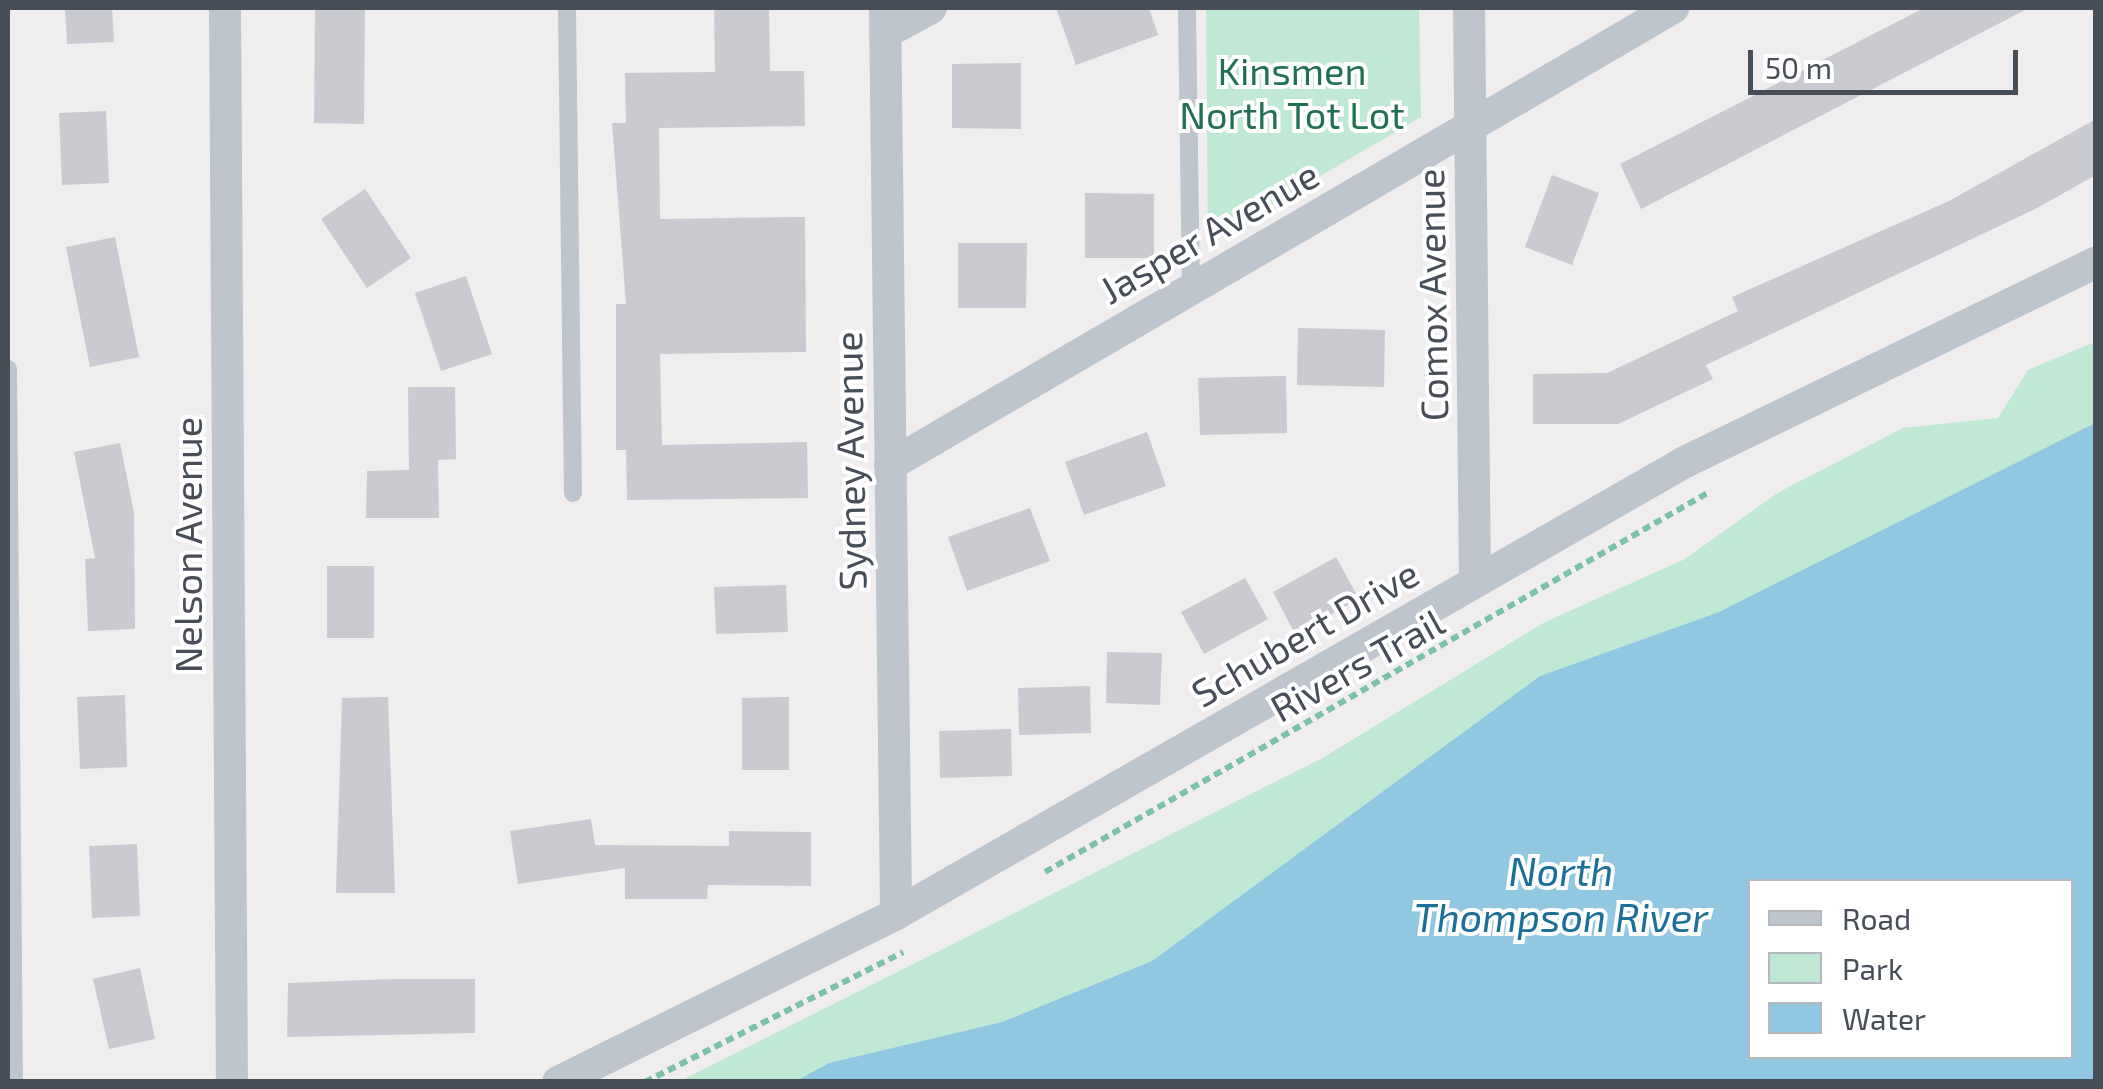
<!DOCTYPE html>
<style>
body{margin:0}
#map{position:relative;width:2103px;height:1089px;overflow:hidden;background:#efeded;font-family:"Exo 2",sans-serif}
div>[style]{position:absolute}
.green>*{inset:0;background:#bfe9d4}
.water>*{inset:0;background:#91c7e1}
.building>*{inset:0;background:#cacbd1}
.path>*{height:6px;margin-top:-3px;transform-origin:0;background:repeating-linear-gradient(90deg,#7bc2a7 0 8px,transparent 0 13px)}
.service>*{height:18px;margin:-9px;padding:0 9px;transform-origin:9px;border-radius:9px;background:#bfc5cd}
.minor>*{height:32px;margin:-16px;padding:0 16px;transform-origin:16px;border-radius:16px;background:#bfc5cd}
span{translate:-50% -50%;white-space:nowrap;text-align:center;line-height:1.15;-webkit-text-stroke:8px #fff;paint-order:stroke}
.park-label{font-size:38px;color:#217051}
.street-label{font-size:38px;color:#474e58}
.water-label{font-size:40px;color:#1c6f96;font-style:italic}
.frame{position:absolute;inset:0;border:10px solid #474e58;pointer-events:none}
.legend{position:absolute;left:1748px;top:879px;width:325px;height:180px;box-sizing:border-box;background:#fff;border:2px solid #b5b8bc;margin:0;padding:12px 18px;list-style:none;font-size:30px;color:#474e58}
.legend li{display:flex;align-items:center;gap:20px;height:50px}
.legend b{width:50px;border:2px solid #b5b8bc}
.scale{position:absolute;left:1748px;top:50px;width:270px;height:45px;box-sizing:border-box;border:5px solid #474e58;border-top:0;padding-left:12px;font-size:30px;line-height:35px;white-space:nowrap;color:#474e58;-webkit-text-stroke:8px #fff;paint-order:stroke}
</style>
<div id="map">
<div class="green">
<div style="clip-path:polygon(1206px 8px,1419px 8px,1421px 117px,1208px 242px)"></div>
<div style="clip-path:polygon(2095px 342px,2095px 423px,1719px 612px,1540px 676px,1152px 961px,1002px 1022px,829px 1063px,796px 1081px,678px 1082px,1321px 759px,1545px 622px,1685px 559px,1779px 492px,1903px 428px,1998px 418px,2028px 370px)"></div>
</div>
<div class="water">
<div style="clip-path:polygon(evenodd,2095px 423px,2095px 1081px,796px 1081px,829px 1063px,1002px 1022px,1152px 961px,1540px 676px,1719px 612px,2095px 423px,1750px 882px,2070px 882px,2070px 1056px,1750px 1056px,1750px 882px)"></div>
</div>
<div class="building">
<div style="clip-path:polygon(65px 8px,112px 8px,114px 42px,67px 44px)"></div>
<div style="clip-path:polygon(315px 8px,365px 8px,364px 124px,314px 123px)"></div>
<div style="clip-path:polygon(714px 8px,769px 8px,770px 71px,804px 71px,805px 126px,659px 128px,660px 219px,805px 217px,806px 352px,660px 354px,662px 445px,807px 442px,808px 498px,627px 500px,626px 450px,616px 450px,616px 304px,626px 304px,612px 123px,626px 123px,625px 73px,715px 72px)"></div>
<div style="clip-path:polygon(1056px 8px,1149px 8px,1158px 35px,1076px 65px)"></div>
<div style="clip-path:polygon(1924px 8px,2029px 8px,1641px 209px,1620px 164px)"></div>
<div style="clip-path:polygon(1021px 63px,1021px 129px,952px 128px,952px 64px)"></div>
<div style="clip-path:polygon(106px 111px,109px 183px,62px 185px,59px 113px)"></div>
<div style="clip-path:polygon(2096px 119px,2096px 175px,2037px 208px,1706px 365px,1713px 379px,1618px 424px,1533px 424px,1533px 374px,1607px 373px,1738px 311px,1732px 297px,1949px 201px)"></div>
<div style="clip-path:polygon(1552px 175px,1599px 193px,1572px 265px,1525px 247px)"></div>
<div style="clip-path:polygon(365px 189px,411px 258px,367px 288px,321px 219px)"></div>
<div style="clip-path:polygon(1085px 193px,1154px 194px,1154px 258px,1085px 258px)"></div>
<div style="clip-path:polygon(115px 237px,139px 357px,90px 367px,66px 247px)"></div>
<div style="clip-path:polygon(958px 243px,1027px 243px,1026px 308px,958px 308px)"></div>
<div style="clip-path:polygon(466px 276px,492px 354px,441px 371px,415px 293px)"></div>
<div style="clip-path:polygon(1298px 328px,1385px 330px,1384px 387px,1297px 385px)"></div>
<div style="clip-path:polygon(1286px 376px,1287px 433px,1200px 435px,1198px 378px)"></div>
<div style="clip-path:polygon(408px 387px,455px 387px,456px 459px,438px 460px,439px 518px,366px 518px,367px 471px,409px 470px)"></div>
<div style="clip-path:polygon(1147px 432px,1166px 486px,1084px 515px,1065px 462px)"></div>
<div style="clip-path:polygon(120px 443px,134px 513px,135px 629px,88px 631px,85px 559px,95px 558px,74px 452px)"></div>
<div style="clip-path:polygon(1030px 508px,1050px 561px,967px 591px,948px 537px)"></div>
<div style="clip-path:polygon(1336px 557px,1359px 599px,1295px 634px,1273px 592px)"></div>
<div style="clip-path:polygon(327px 566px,374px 566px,374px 638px,327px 638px)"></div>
<div style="clip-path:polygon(1245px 578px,1268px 619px,1204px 654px,1181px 612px)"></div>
<div style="clip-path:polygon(786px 585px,788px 632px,716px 634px,714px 587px)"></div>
<div style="clip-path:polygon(1107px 652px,1162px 653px,1160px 705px,1106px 703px)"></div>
<div style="clip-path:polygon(1090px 686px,1091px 733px,1019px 735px,1018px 688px)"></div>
<div style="clip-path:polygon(125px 695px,127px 767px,80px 769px,77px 697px)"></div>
<div style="clip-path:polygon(388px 697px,395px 893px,336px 893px,342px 698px)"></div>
<div style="clip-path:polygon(789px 697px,789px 770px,742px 770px,742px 698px)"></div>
<div style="clip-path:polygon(1011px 729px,1012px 776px,940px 778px,939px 731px)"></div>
<div style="clip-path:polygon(591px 819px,595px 845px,729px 846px,729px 831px,811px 832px,811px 886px,708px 885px,707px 899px,625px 899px,625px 868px,518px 884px,510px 831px)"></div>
<div style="clip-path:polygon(137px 844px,140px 916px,92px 918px,89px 846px)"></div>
<div style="clip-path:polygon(140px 968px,155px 1039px,109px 1049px,93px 979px)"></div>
<div style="clip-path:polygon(393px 979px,475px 979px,475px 1033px,287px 1037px,288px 983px)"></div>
</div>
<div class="path">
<div style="left:1045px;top:872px;width:767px;rotate:-29.77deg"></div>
<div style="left:645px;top:1082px;width:289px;rotate:-26.7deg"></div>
</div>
<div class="service">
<div style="left:567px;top:8px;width:485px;rotate:89.3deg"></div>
<div style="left:1187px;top:8px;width:280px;rotate:89.2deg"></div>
<div style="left:8px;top:369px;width:713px;rotate:89.52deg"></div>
</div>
<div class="minor">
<div style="left:225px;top:8px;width:1074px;rotate:89.63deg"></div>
<div style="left:885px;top:8px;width:906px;rotate:89.3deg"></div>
<div style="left:1469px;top:8px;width:574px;rotate:89.4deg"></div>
<div style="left:885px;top:33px;width:52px;rotate:-28.5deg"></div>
<div style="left:890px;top:465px;width:907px;rotate:-30.27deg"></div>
<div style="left:558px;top:1082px;width:377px;rotate:-26.4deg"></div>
<div style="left:896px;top:914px;width:909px;rotate:-29.81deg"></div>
<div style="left:1685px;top:462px;width:457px;rotate:-25.9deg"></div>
</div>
<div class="park-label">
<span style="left:1292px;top:93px">Kinsmen<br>North Tot Lot</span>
</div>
<div class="street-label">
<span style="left:1209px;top:232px;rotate:-30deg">Jasper Avenue</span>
<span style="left:1432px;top:295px;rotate:-91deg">Comox Avenue</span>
<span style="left:850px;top:461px;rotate:-91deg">Sydney Avenue</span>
<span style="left:188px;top:545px;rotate:-90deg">Nelson Avenue</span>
<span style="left:1305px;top:633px;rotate:-30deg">Schubert Drive</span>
<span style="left:1357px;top:665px;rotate:-29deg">Rivers Trail</span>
</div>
<div class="water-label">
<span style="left:1561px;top:893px">North<br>Thompson River</span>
</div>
<div class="frame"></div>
<ul class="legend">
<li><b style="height:12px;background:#bfc5cd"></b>Road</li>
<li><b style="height:28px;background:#bfe9d4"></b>Park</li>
<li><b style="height:28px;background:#91c7e1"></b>Water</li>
</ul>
<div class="scale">50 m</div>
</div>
